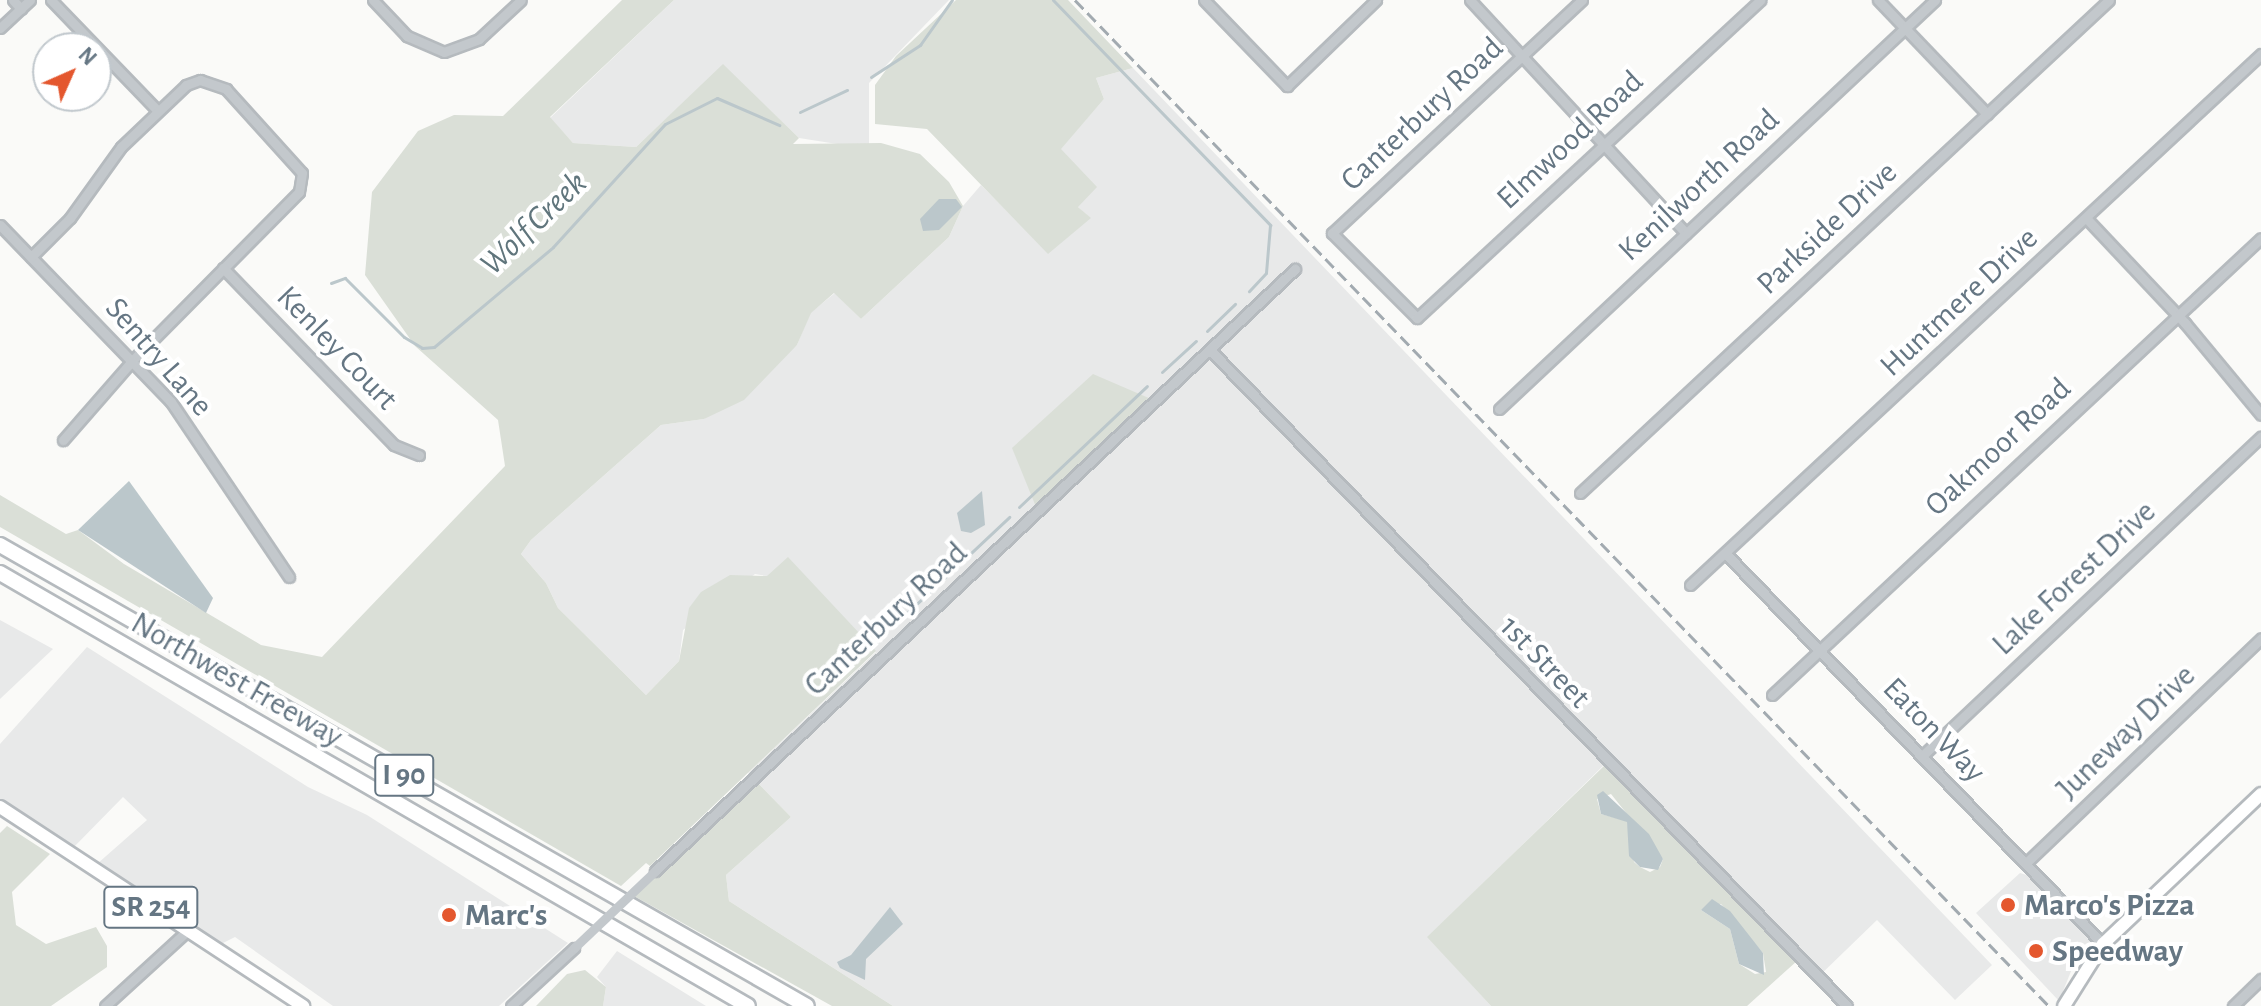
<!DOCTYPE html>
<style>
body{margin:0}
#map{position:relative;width:2261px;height:1006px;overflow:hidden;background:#fafaf8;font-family:"Alegreya Sans",sans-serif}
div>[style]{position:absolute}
.built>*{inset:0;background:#e8e9e9}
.green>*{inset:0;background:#dadfd7}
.water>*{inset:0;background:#bbc7cb}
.stream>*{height:3px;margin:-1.5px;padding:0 1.5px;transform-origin:1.5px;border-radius:1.5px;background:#bbc7cb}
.roads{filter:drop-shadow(2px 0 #b5babe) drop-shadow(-2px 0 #b5babe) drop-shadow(0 2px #b5babe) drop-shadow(0 -2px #b5babe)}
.minor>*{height:9px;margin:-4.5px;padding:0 4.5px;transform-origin:4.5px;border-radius:4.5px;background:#c3c8cc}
.major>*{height:12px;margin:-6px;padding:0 6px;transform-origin:6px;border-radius:6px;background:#fff}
.highway>*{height:14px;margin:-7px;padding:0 7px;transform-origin:7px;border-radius:7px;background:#fff}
.rail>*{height:3px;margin-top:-1.5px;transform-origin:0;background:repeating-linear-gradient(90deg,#a2aab0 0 12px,transparent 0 18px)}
.minor-bridge>*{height:9px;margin:-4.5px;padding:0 4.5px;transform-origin:4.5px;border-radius:4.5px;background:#c3c8cc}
.dots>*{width:22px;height:22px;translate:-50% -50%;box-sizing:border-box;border:4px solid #fff;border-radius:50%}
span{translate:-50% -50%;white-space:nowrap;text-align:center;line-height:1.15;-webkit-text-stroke:8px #fff;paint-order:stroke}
.shield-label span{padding:2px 6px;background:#fff;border:2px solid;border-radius:6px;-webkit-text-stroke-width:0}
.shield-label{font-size:30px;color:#657683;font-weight:700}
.street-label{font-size:32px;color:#657683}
.poi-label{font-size:32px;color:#657683;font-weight:700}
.left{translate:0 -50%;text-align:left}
.water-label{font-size:34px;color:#60757c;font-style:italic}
.north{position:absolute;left:32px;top:32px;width:80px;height:80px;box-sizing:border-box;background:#fff;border:2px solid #c1c8cd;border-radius:50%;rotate:45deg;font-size:22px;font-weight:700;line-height:32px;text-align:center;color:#657683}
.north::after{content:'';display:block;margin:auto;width:28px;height:36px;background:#e4572e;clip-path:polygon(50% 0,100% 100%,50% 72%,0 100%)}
</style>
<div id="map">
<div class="built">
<div style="clip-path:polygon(674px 0,949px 0,869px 83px,869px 149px,799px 138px,723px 65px,636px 147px,573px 143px,550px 118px)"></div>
<div style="clip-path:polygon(1133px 68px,1992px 965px,1955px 1000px,1877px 920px,1815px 980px,1604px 765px,1428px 937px,1491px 1006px,893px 1006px,729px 901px,726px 875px,791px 817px,748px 773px,876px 652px,767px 576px,755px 574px,683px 630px,679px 661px,646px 695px,558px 608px,546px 583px,521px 554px,531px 540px,661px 425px,704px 419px,797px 345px,810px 313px,835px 293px,861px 319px,949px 237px,963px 206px,981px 185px,1048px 253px,1090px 218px,1078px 207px,1060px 149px,1104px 99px,1096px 78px)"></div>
<div style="clip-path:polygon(0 620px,53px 649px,0 699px)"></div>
<div style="clip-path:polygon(87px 647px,308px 787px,367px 815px,568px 943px,499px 1006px,333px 1006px,235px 937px,221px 944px,181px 920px,97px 864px,147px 820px,123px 797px,72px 849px,0 801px,0 744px)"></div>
<div style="clip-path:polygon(2020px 873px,2030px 876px,2092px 943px,2076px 959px,2059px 1001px,1976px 913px)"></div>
<div style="clip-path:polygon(617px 951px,706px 1006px,603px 1006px,606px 987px,597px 977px)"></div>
</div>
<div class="green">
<div style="clip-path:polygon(622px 0,674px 0,550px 117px,573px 143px,636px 147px,723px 64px,799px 138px,793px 144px,881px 143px,920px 154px,949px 182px,963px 206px,949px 237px,861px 319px,834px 293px,811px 313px,797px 345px,744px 400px,704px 419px,661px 425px,531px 540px,521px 554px,546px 583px,558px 608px,646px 695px,679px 661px,689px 608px,701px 592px,730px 575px,767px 576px,788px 557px,876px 651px,650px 866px,646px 863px,621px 886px,0 527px,0 495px,66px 534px,78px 530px,124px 564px,261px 645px,322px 657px,505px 466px,498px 420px,415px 346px,365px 275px,372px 192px,418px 131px,454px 115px,503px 116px)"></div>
<div style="clip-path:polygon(956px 0,1068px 0,1133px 68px,1096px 78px,1104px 99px,1061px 149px,1097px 187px,1078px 207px,1091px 218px,1048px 254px,927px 129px,875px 124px,875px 85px,896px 56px)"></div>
<div style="clip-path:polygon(1093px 374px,1151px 399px,1036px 507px,1012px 448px)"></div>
<div style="clip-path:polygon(evenodd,1605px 765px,1797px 961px,1747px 1006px,1491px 1006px,1427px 937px,1605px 765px,1611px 794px,1663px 859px,1660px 867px,1650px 872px,1640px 867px,1634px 862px,1627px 821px,1601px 814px,1597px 799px,1611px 794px,1605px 765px,1721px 904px,1763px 953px,1766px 972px,1755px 974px,1739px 964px,1730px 929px,1701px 910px,1721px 904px)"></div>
<div style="clip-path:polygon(755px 780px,791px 817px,726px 875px,729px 901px,893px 1006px,832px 1006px,634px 896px)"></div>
<div style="clip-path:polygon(7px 826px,50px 854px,12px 892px,16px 925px,46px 944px,96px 927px,107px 946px,107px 967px,51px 1006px,0 1006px,0 833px)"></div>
<div style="clip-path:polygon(585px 970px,606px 987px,603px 1006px,536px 1006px,567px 974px)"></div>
</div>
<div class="water">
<div style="clip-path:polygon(939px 199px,956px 199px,962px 207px,939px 230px,923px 231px,920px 219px)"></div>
<div style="clip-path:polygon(129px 481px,213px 598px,206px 613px,78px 530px)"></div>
<div style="clip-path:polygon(982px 491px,985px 525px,971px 533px,961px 531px,957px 513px)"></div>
<div style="clip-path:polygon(1603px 791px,1649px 834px,1663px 859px,1658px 870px,1640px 867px,1629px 856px,1627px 822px,1601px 814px,1597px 795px)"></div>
<div style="clip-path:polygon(1712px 899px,1730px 911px,1763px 953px,1764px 975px,1739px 964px,1730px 929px,1701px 910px)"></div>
<div style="clip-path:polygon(890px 907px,903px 924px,866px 959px,865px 980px,840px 968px,837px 962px,851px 955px)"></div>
</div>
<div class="stream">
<div style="left:1053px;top:0;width:313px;rotate:46deg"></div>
<div style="left:1270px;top:225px;width:48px;rotate:94.8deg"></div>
<div style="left:1266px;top:273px;width:25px;rotate:133deg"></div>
<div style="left:871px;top:77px;width:59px;rotate:-33.1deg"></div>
<div style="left:920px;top:45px;width:55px;rotate:-54.6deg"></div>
<div style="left:800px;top:112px;width:52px;rotate:-25.1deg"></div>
<div style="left:331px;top:283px;width:15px;rotate:-20deg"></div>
<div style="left:345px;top:278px;width:83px;rotate:45deg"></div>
<div style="left:404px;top:337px;width:21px;rotate:31deg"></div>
<div style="left:422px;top:348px;width:12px;rotate:-5deg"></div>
<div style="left:434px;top:347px;width:155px;rotate:-40deg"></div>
<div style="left:553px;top:247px;width:166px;rotate:-47.7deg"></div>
<div style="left:665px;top:124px;width:58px;rotate:-26.6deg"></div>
<div style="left:717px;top:98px;width:68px;rotate:23.5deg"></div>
<div style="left:1207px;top:331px;width:39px;rotate:-44deg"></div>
<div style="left:1162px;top:372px;width:46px;rotate:-42.4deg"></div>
<div style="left:1019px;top:507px;width:176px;rotate:-43.4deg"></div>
<div style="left:892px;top:627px;width:161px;rotate:-43.2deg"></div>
</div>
<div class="roads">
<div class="minor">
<div style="left:13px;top:0;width:12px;rotate:48deg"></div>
<div style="left:51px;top:0;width:153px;rotate:46.1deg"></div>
<div style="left:373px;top:0;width:50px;rotate:46.6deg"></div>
<div style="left:407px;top:36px;width:40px;rotate:23.4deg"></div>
<div style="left:444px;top:52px;width:37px;rotate:-20deg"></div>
<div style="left:479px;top:39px;width:57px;rotate:-42.9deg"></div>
<div style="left:1204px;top:0;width:120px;rotate:46deg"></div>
<div style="left:1287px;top:86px;width:124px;rotate:-44deg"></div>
<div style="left:1470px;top:0;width:318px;rotate:47.2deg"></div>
<div style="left:1582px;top:0;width:342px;rotate:137deg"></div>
<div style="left:1332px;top:233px;width:120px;rotate:45deg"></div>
<div style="left:1417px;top:318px;width:468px;rotate:-42.8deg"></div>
<div style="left:1878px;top:0;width:158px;rotate:46.3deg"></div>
<div style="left:0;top:28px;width:41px;rotate:-43deg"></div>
<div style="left:2087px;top:219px;width:143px;rotate:46.7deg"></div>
<div style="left:2185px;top:323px;width:119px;rotate:50.4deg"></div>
<div style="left:0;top:225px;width:246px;rotate:46deg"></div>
<div style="left:171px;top:402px;width:211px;rotate:56deg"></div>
<div style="left:31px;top:257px;width:55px;rotate:-45deg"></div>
<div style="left:70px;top:218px;width:87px;rotate:-54.3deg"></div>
<div style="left:121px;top:147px;width:90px;rotate:-43.6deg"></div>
<div style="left:186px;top:85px;width:15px;rotate:-20deg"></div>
<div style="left:200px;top:80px;width:28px;rotate:19deg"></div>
<div style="left:226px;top:89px;width:113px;rotate:47.9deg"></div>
<div style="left:302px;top:173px;width:19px;rotate:99deg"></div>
<div style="left:299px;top:192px;width:238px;rotate:134.7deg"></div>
<div style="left:132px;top:361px;width:105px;rotate:131.1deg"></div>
<div style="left:223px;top:268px;width:246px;rotate:46deg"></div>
<div style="left:394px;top:445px;width:27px;rotate:22deg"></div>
<div style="left:1210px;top:350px;width:914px;rotate:45.84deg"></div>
<div style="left:1499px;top:409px;width:598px;rotate:-43.17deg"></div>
<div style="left:1580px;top:493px;width:723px;rotate:-42.98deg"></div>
<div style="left:1726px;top:554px;width:542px;rotate:45.97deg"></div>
<div style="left:1690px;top:585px;width:780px;rotate:-42.92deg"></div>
<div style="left:1772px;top:695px;width:669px;rotate:-43.06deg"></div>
<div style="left:1922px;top:756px;width:466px;rotate:-43.3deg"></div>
<div style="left:2027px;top:862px;width:324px;rotate:-43.7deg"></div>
<div style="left:655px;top:871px;width:879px;rotate:-43.25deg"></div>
<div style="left:105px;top:1006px;width:111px;rotate:-42.4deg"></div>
<div style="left:511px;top:1006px;width:86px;rotate:-42.6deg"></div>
<div style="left:2233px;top:1006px;width:39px;rotate:-44deg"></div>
</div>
<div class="major">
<div style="left:0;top:807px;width:363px;rotate:33.3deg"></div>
<div style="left:2064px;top:1006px;width:73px;rotate:-57.8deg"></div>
<div style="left:2103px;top:944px;width:218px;rotate:-43.5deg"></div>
</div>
<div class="highway">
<div style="left:0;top:545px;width:929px;rotate:29.74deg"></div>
<div style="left:0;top:573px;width:864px;rotate:30.07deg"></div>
</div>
</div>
<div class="rail">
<div style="left:1075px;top:0;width:1400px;rotate:45.93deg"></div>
</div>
<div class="minor-bridge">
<div style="left:574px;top:948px;width:112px;rotate:-43.5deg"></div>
</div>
<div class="dots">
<div style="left:2008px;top:905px;background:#e4572e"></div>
<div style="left:449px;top:915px;background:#e4572e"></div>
<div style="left:2036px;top:951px;background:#e4572e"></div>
</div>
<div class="shield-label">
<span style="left:404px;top:775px">I 90</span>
<span style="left:151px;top:907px">SR 254</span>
</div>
<div class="street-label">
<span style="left:1422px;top:114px;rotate:-43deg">Canterbury Road</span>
<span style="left:1570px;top:140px;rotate:-43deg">Elmwood Road</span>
<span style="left:1699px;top:185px;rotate:-43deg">Kenilworth Road</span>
<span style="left:1827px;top:228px;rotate:-43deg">Parkside Drive</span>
<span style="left:1959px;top:302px;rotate:-43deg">Huntmere Drive</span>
<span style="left:337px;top:348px;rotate:46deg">Kenley Court</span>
<span style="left:159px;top:357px;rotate:49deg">Sentry Lane</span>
<span style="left:1998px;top:447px;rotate:-43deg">Oakmoor Road</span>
<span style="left:2074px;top:578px;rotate:-43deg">Lake Forest Drive</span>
<span style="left:886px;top:619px;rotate:-43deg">Canterbury Road</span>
<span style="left:1545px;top:662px;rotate:46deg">1st Street</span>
<span style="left:237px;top:680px;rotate:30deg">Northwest Freeway</span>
<span style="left:1934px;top:730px;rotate:46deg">Eaton Way</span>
<span style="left:2126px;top:732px;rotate:-44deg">Juneway Drive</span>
</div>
<div class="poi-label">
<span class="left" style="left:2024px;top:905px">Marco's Pizza</span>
<span class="left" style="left:465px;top:915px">Marc's</span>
<span class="left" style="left:2052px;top:951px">Speedway</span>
</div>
<div class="water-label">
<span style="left:534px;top:224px;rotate:-44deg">Wolf Creek</span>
</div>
<div class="north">N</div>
</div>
